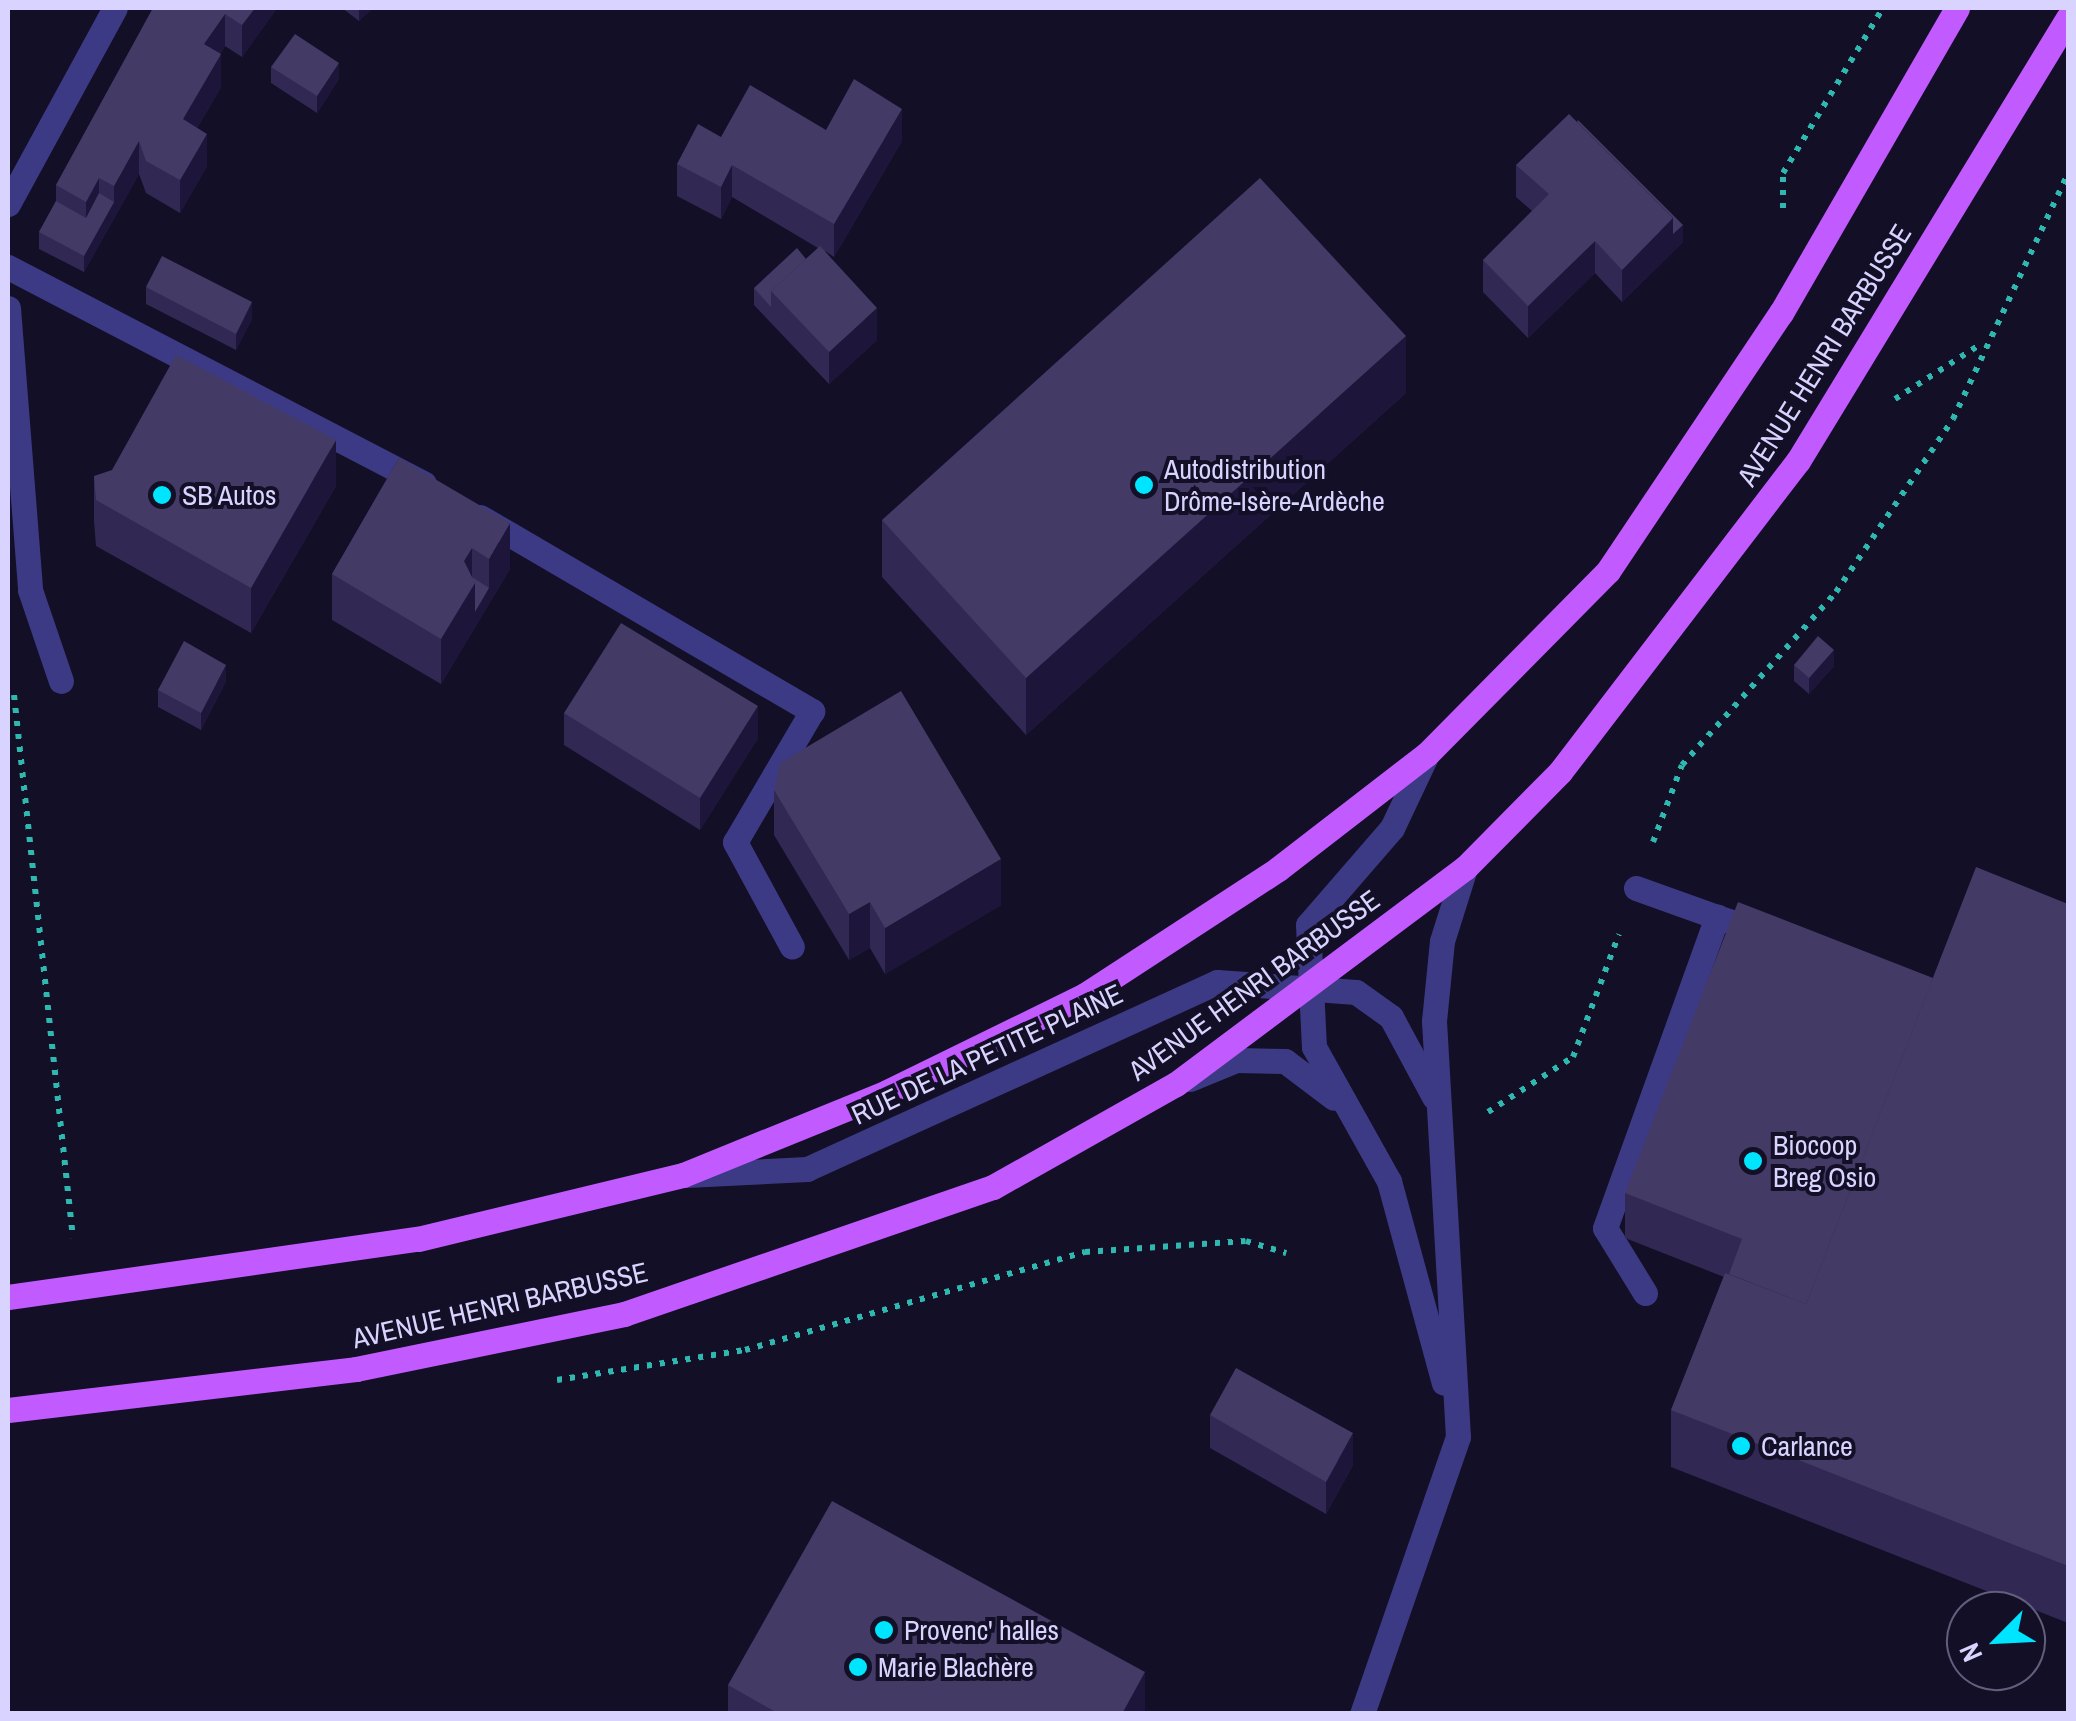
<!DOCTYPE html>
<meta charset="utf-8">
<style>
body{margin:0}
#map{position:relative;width:2076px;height:1721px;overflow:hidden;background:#130f26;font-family:"Archivo Narrow",sans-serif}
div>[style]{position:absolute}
.path>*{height:6px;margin-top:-3px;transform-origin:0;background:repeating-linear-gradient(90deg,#2fb8b0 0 5px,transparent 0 13px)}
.service>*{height:25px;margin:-12.5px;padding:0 12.5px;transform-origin:12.5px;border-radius:12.5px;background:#3d3a85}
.minor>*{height:25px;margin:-12.5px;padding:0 12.5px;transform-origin:12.5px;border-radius:12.5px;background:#3d3a85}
.primary>*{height:25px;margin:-12.5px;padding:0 12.5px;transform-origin:12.5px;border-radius:12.5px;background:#c25bff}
.wall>*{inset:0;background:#312854}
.shaded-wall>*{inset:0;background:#1d163a}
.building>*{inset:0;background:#433a66}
.dots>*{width:28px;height:28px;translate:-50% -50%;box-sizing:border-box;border:5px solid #130f26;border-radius:50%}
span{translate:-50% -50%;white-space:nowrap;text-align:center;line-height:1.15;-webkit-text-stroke:8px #130f26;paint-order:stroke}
.street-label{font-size:28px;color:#d9d4ff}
.poi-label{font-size:28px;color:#d9d4ff}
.left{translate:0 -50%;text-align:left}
.frame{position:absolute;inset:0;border:10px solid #d9d4ff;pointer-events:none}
.north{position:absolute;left:1946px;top:1591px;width:100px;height:100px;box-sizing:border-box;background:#130f26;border:2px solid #625e7d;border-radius:50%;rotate:246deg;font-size:28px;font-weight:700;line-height:40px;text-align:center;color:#d9d4ff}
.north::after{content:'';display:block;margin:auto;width:35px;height:45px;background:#00e5ff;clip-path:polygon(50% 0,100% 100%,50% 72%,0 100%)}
</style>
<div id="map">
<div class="path">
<div style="left:1783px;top:208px;width:35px;rotate:-90deg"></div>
<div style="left:1783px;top:173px;width:193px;rotate:-58.8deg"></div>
<div style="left:1895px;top:399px;width:102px;rotate:-32.6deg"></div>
<div style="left:14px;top:695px;width:546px;rotate:83.8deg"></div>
<div style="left:1653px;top:842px;width:82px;rotate:-69.4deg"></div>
<div style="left:1682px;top:765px;width:232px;rotate:-48.3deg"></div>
<div style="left:1836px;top:592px;width:209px;rotate:-55.9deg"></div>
<div style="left:1953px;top:419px;width:271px;rotate:-64.9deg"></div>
<div style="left:1488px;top:1112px;width:101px;rotate:-32.9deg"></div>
<div style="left:1573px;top:1057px;width:131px;rotate:-69.5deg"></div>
<div style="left:557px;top:1380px;width:190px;rotate:-9.1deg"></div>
<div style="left:745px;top:1350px;width:354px;rotate:-16.1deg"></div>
<div style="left:1085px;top:1252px;width:161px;rotate:-3.9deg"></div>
<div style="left:1246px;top:1241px;width:42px;rotate:16.7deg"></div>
</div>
<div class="service">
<div style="left:8px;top:267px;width:469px;rotate:27.5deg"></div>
<div style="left:8px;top:308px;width:283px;rotate:85.5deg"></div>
<div style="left:30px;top:590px;width:96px;rotate:71.2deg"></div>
<div style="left:480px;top:517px;width:385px;rotate:30.3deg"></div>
<div style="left:812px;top:711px;width:152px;rotate:120.4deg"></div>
<div style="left:735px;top:842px;width:119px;rotate:61.5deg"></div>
<div style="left:1636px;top:888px;width:86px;rotate:19.7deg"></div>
<div style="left:1645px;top:1293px;width:76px;rotate:-121.6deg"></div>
<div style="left:1605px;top:1228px;width:331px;rotate:-70.2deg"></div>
<div style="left:1717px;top:917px;width:47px;rotate:18.4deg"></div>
</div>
<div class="minor">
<div style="left:8px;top:204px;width:223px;rotate:-61.4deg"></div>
<div style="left:1427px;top:754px;width:82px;rotate:115.3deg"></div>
<div style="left:1392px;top:828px;width:128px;rotate:130.9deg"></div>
<div style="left:1308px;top:925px;width:122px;rotate:87.2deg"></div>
<div style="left:1314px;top:1047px;width:154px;rotate:60.8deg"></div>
<div style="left:1389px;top:1181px;width:209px;rotate:74.8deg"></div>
<div style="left:1190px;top:1079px;width:50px;rotate:-22.4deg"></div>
<div style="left:1236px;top:1060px;width:49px;rotate:1.2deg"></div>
<div style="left:1285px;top:1061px;width:61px;rotate:37.1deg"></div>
<div style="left:686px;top:1175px;width:121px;rotate:-2.8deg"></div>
<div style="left:807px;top:1169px;width:451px;rotate:-24.5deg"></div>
<div style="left:1217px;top:982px;width:139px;rotate:4.1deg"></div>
<div style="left:1356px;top:992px;width:43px;rotate:35.5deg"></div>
<div style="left:1391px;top:1017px;width:91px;rotate:61.7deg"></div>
<div style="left:1362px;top:1714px;width:293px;rotate:-70.9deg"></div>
<div style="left:1458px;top:1437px;width:417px;rotate:-93.3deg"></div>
<div style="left:1434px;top:1021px;width:80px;rotate:-84.3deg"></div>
<div style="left:1442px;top:941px;width:77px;rotate:-72.5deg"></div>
</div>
<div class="primary">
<div style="left:8px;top:1297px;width:414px;rotate:-8.1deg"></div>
<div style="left:418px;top:1239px;width:273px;rotate:-13.6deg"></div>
<div style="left:683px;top:1175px;width:220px;rotate:-22.1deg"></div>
<div style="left:887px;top:1092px;width:220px;rotate:-26.1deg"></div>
<div style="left:1085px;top:995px;width:230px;rotate:-33.1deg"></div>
<div style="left:1278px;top:869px;width:188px;rotate:-37.7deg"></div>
<div style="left:1427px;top:754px;width:257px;rotate:-45.3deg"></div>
<div style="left:1608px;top:571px;width:311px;rotate:-56.2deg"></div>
<div style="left:1781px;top:313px;width:352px;rotate:-60deg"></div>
<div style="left:8px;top:1410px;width:350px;rotate:-6.7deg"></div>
<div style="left:356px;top:1369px;width:274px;rotate:-11.6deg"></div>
<div style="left:624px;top:1314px;width:390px;rotate:-19deg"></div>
<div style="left:993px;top:1187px;width:210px;rotate:-29.4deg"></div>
<div style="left:1176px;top:1084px;width:361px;rotate:-36.8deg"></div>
<div style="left:1465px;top:868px;width:135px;rotate:-45.3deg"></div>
<div style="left:1560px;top:772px;width:392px;rotate:-52.6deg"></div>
<div style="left:1798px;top:461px;width:519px;rotate:-58.64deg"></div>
</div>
<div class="wall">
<div style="clip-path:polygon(153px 8px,275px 8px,275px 11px,242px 57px,225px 46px,220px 54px,221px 87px,197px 128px,207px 166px,180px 213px,146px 193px,139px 174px,84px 272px,39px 249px,39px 232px,56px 201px,56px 185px)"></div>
<div style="clip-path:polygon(342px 8px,373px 8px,359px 21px)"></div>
<div style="clip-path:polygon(271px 67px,339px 79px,317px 113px,271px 83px)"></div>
<div style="clip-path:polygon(826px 130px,902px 141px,834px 257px,825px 251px,877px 340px,829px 384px,754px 305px,754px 288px,806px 259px,818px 248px,732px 197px,721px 219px,677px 196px,677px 164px,721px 137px)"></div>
<div style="clip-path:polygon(1516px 165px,1683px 242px,1622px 302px,1595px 273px,1528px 338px,1483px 292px,1483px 260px,1532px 211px,1516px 197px)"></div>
<div style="clip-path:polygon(146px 287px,252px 319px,236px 350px,146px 304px)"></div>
<div style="clip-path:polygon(1406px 393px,1026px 735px,882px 577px,882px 520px)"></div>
<div style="clip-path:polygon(399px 458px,510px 569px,441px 684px,332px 620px,332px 574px)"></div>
<div style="clip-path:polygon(94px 476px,336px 486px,251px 633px,96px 546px,94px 521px)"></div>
<div style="clip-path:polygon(1794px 665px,1834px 666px,1809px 694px,1794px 681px)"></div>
<div style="clip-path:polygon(226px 681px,201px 730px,158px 707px,158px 690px)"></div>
<div style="clip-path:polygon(564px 713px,758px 738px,700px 830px,564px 745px)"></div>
<div style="clip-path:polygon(774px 790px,1001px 905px,885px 974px,870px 948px,849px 960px,774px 835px)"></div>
<div style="clip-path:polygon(2068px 904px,2068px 1623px,1671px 1467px,1671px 1410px,1724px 1277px,1625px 1238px,1625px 1193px,1933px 978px)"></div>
<div style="clip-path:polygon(1210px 1415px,1353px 1465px,1326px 1514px,1210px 1448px)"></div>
<div style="clip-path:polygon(728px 1685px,1145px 1714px,728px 1714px)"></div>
</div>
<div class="shaded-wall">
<div style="clip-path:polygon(255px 8px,275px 8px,275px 11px,242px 57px,242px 25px)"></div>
<div style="clip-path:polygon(359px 8px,373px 8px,359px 21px)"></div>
<div style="clip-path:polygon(225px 14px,225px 46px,204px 76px,204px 44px)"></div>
<div style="clip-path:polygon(221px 54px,221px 87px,183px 151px,183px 119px)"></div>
<div style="clip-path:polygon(339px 63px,339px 79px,317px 113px,317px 96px)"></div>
<div style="clip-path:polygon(902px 109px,902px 141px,834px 257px,834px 224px)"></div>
<div style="clip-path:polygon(207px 134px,207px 166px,180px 213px,180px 180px)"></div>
<div style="clip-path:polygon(139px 141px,139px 174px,84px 272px,84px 256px,114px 202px,114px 186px)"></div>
<div style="clip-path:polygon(732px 165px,732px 197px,721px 219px,721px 187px)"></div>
<div style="clip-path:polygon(99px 178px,99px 210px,86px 234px,86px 202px)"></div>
<div style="clip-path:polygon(1673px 218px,1683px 225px,1683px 242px,1622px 302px,1622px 270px)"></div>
<div style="clip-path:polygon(1595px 241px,1595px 273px,1528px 338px,1528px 306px)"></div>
<div style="clip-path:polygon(252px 302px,252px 319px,236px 350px,236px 334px)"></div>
<div style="clip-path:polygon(877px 308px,877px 340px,829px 384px,829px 352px)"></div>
<div style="clip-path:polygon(1406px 336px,1406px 393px,1026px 735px,1026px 678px)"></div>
<div style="clip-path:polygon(336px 440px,336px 486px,251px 633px,251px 588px)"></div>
<div style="clip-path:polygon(510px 523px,510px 569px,441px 684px,441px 639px,464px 561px,472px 548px,472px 588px,475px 583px,489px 588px,489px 559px)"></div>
<div style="clip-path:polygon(1834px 650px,1834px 666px,1809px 694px,1809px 678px)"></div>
<div style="clip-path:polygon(226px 665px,226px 681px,201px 730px,201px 713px)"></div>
<div style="clip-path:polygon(758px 706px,758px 738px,700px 830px,700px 798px)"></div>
<div style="clip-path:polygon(1001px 859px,1001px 905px,885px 974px,885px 928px)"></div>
<div style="clip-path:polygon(870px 902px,870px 948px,849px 960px,849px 914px)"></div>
<div style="clip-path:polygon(1353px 1433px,1353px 1465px,1326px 1514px,1326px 1482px)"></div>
<div style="clip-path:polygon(1145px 1672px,1145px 1714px,1122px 1714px)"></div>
</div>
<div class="building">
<div style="clip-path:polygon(153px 8px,255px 8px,242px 25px,225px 14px,204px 44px,221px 54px,183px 119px,207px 134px,180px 180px,146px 161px,139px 141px,114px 186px,99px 178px,86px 202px,56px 185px)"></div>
<div style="clip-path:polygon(295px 34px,339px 63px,317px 96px,271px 67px)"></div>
<div style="clip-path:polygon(854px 79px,902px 109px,834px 224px,732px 165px,721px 187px,677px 164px,698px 124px,721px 137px,750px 85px,826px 130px)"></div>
<div style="clip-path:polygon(1569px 114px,1673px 218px,1622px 270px,1595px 241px,1528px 306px,1483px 260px,1549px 194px,1516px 165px)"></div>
<div style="clip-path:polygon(1578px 120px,1683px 225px,1673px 234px,1673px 218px,1577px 122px)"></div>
<div style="clip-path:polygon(1260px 178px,1406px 336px,1026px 678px,882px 520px)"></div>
<div style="clip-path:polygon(99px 193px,114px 202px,84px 256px,39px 232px,56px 201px,86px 218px)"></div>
<div style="clip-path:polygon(820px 246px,877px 308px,829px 352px,771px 291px)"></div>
<div style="clip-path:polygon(797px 248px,806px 259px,771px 291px,771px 307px,754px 288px)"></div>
<div style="clip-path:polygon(162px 256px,252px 302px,236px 334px,146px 287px)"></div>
<div style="clip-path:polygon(176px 355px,336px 440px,251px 588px,96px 500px,94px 476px,112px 470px)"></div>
<div style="clip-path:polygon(399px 458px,510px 523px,489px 559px,472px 548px,464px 561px,475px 583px,441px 639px,332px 574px)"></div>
<div style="clip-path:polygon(472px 577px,489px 588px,475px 612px,475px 583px)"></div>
<div style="clip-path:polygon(621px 623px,758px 706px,700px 798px,564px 713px)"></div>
<div style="clip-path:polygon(1818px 636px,1834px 650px,1809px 678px,1794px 665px)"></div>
<div style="clip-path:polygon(184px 641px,226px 665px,201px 713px,158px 690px)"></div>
<div style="clip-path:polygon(901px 691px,1001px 859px,885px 928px,870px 902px,849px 914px,774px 790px,780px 763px)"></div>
<div style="clip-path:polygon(1976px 867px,2068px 904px,2068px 1566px,1671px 1410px,1725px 1273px,1806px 1304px)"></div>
<div style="clip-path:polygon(1738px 902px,1933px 978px,1806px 1304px,1729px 1274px,1742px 1239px,1625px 1193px)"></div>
<div style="clip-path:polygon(1236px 1368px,1353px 1433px,1326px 1482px,1210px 1415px)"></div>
<div style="clip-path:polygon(832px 1501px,1145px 1672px,1122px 1714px,779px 1714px,728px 1685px)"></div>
</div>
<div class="dots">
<div style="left:1144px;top:485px;background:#00e5ff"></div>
<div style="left:162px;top:495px;background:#00e5ff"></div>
<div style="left:1753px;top:1161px;background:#00e5ff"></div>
<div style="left:1741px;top:1446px;background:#00e5ff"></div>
<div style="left:884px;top:1630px;background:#00e5ff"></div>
<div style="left:858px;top:1667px;background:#00e5ff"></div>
</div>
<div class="street-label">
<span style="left:1824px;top:355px;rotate:-58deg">AVENUE HENRI BARBUSSE</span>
<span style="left:1254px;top:985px;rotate:-36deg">AVENUE HENRI BARBUSSE</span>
<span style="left:987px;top:1054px;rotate:-25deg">RUE DE LA PETITE PLAINE</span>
<span style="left:500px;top:1305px;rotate:-13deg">AVENUE HENRI BARBUSSE</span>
</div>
<div class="poi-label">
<span class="left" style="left:1164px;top:485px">Autodistribution<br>Drôme-Isère-Ardèche</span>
<span class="left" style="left:182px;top:495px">SB Autos</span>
<span class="left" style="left:1773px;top:1161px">Biocoop<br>Breg Osio</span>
<span class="left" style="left:1761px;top:1446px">Carlance</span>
<span class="left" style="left:904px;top:1630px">Provenc' halles</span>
<span class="left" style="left:878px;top:1667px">Marie Blachère</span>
</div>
<div class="frame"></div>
<div class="north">N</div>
</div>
